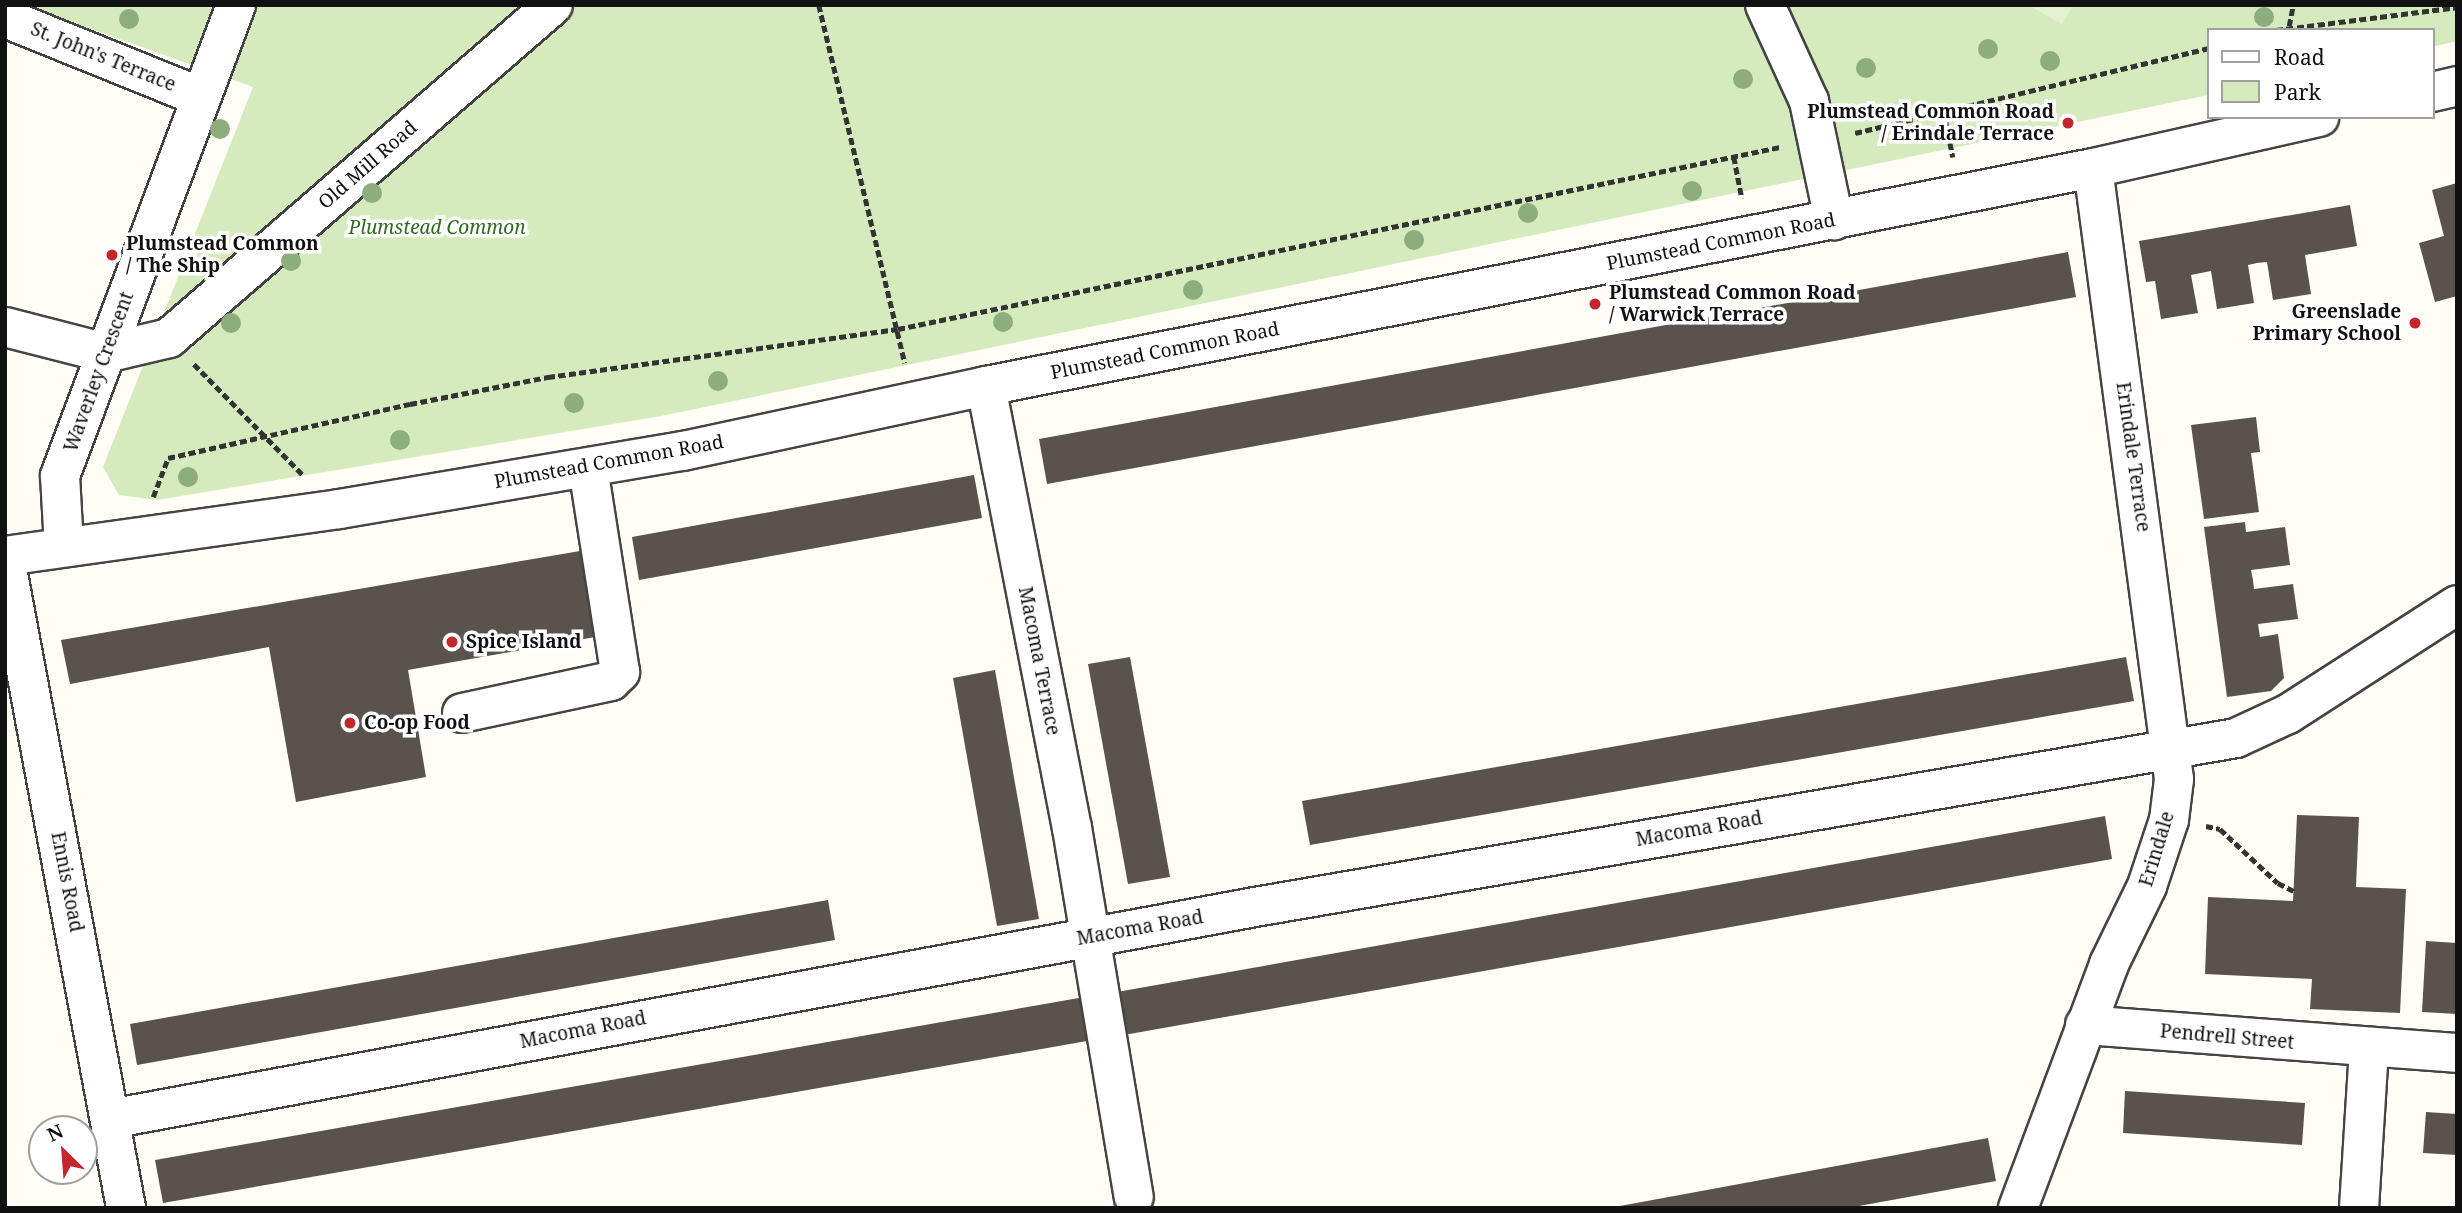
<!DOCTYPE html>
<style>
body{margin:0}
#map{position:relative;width:2462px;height:1213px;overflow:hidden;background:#fffdf5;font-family:"Noto Serif",serif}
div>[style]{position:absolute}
.green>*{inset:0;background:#d5ebbd}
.pitch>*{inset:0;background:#e6f2cf}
.building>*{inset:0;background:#5a524d}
.path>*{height:4.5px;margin-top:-2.25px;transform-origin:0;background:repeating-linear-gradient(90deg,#333 0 7px,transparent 0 10.5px)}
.roads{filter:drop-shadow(2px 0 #444) drop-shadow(-2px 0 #444) drop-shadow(0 2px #444) drop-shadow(0 -2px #444)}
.minor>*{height:38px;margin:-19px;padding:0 19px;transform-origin:19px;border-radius:19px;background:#fff}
.trees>*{width:20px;height:20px;margin:-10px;border-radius:50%;background:#8dad7f}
.dots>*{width:19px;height:19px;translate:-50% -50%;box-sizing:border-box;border:4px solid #fff;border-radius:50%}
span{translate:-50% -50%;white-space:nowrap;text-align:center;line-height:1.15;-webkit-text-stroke:7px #fff;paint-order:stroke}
.street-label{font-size:19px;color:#111}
.poi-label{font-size:19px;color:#111;font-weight:700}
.right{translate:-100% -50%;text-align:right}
.left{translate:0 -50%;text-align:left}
.park-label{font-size:19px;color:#2f6b1f;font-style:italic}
.frame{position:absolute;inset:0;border:7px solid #111;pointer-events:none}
.legend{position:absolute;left:2207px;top:28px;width:228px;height:91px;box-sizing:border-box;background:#fff;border:2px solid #a0a0a0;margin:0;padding:9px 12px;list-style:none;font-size:21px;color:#111}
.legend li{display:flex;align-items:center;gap:14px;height:35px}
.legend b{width:35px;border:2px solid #a0a0a0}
.north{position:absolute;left:28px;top:1115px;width:70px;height:70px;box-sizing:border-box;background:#fff;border:2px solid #a0a0a0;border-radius:50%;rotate:335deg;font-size:19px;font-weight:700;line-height:28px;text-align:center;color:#111}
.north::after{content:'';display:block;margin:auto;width:24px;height:32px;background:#c4262e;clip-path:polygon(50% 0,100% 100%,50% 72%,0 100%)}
</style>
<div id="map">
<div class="green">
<div style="clip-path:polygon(25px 5px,2457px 5px,2457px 41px,2432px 47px,2432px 30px,2208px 30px,2208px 95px,661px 416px,157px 500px,119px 495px,103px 467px,253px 87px)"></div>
</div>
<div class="pitch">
<div style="clip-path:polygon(2028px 5px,2073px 5px,2062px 24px)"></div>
</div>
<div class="building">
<div style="clip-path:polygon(2457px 183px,2457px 296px,2435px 302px,2419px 243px,2444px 236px,2432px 190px)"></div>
<div style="clip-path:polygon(2350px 205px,2357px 246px,2305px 255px,2311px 294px,2273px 300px,2267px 262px,2257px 263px,2248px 265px,2254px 303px,2217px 309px,2211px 271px,2191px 275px,2198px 313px,2161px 319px,2155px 281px,2146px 282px,2139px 241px)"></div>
<div style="clip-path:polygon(2068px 252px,2076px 297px,1047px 484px,1039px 439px)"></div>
<div style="clip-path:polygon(2256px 417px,2260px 452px,2251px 453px,2259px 512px,2204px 519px,2191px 425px)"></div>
<div style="clip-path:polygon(974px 475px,982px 518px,639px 580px,632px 537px)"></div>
<div style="clip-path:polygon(2245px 522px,2246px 532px,2285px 527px,2290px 565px,2251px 570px,2253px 580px,2254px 589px,2293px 584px,2298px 619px,2258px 624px,2260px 637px,2278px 634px,2284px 678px,2271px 691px,2227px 697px,2204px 527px)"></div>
<div style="clip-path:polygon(586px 550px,601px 636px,408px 670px,426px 777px,296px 802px,269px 647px,70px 684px,61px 640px)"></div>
<div style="clip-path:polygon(1130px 657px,1170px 877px,1128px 884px,1088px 664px)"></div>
<div style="clip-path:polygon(2126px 657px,2134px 701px,1310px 845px,1302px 801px)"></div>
<div style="clip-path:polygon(995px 670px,1039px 919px,997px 926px,953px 678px)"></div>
<div style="clip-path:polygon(2297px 815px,2359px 817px,2356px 887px,2406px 889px,2400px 1013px,2310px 1009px,2312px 979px,2205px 974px,2208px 897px,2293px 901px)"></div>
<div style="clip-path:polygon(2105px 816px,2112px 859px,1124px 1035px,1117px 992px)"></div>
<div style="clip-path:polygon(828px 900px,835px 940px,137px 1065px,130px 1024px)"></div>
<div style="clip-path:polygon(2426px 941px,2457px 943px,2457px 1014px,2422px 1012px)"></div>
<div style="clip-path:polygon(1096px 995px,1104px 1038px,163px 1203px,155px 1160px)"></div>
<div style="clip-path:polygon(2125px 1091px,2305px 1103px,2302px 1145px,2123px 1133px)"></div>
<div style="clip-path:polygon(2426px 1112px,2457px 1114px,2457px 1155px,2423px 1153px)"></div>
<div style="clip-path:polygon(1988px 1138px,1996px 1181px,1848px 1208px,1609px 1208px)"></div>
</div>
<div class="path">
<div style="left:819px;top:5px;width:368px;rotate:76.5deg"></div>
<div style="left:2289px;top:26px;width:21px;rotate:-79deg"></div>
<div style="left:2276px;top:30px;width:182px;rotate:-7.2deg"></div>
<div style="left:1944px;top:112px;width:46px;rotate:78.7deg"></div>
<div style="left:1855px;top:133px;width:363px;rotate:-13.5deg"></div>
<div style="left:1734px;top:157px;width:42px;rotate:79deg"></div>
<div style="left:194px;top:364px;width:156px;rotate:45.5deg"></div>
<div style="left:153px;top:497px;width:42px;rotate:-69deg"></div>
<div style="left:168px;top:458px;width:248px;rotate:-12.6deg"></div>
<div style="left:410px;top:404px;width:141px;rotate:-11.1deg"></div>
<div style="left:548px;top:377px;width:353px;rotate:-7.8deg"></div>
<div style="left:898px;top:329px;width:901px;rotate:-11.66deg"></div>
<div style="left:2206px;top:826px;width:14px;rotate:12deg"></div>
<div style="left:2220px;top:829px;width:79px;rotate:43deg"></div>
<div style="left:2278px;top:883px;width:18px;rotate:27deg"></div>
</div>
<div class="roads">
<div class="minor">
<div style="left:1765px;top:5px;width:106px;rotate:65.4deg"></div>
<div style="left:1809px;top:101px;width:122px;rotate:78.1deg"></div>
<div style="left:5px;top:18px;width:211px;rotate:22deg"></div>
<div style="left:2432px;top:92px;width:26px;rotate:-13deg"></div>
<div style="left:5px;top:327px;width:104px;rotate:14.4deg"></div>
<div style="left:106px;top:353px;width:65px;rotate:-13.4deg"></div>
<div style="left:169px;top:338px;width:508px;rotate:-40.93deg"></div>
<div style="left:986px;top:386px;width:450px;rotate:79deg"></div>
<div style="left:1072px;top:828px;width:374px;rotate:80.5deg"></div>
<div style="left:64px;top:547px;width:71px;rotate:-93.2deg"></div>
<div style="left:60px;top:476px;width:503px;rotate:-69.51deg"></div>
<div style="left:5px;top:556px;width:337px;rotate:-8deg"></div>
<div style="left:339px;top:509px;width:349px;rotate:-9.6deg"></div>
<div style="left:683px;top:451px;width:310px;rotate:-12.1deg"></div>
<div style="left:986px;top:386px;width:1128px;rotate:-11.14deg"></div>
<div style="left:2093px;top:168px;width:232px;rotate:-12.7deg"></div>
<div style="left:5px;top:558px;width:661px;rotate:79.45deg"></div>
<div style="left:462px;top:713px;width:152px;rotate:-12.1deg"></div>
<div style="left:611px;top:681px;width:13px;rotate:-45deg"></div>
<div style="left:620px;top:672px;width:207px;rotate:-98.9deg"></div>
<div style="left:2085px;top:1025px;width:373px;rotate:4.3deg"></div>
<div style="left:110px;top:1119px;width:1164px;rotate:-10.49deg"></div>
<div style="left:1255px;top:907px;width:995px;rotate:-9.77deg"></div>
<div style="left:2236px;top:738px;width:57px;rotate:-24.8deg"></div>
<div style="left:2288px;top:714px;width:201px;rotate:-32.8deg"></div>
<div style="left:2018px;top:1208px;width:260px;rotate:-69.5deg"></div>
<div style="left:2109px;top:964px;width:87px;rotate:-64deg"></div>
<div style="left:2147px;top:886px;width:70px;rotate:-71.6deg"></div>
<div style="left:2169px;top:820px;width:41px;rotate:-83deg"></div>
<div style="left:2174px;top:779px;width:616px;rotate:-97.55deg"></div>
<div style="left:2359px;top:1208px;width:160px;rotate:-86.4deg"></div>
</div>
</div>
<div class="trees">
<div style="left:2264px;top:17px"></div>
<div style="left:129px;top:19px"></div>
<div style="left:1988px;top:49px"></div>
<div style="left:2050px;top:61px"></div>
<div style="left:1866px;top:68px"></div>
<div style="left:1743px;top:79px"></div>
<div style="left:220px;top:129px"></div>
<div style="left:1692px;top:191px"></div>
<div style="left:372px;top:193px"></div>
<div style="left:1528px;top:213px"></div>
<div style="left:1414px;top:240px"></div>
<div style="left:291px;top:261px"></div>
<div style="left:1193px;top:290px"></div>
<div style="left:1003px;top:322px"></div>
<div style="left:231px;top:323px"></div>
<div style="left:718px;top:381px"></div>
<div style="left:574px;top:403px"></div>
<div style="left:400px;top:440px"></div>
<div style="left:188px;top:477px"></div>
</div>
<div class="dots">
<div style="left:2068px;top:123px;background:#c4262e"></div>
<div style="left:112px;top:255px;background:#c4262e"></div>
<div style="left:1595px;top:304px;background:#c4262e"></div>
<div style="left:2415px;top:323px;background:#c4262e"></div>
<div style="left:452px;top:642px;background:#c4262e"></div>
<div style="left:350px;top:723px;background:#c4262e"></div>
</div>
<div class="street-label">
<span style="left:103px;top:57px;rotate:22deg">St. John's Terrace</span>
<span style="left:368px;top:165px;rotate:-41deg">Old Mill Road</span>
<span style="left:1721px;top:242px;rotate:-11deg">Plumstead Common Road</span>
<span style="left:1165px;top:351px;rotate:-11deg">Plumstead Common Road</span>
<span style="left:99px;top:372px;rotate:-70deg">Waverley Crescent</span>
<span style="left:2133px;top:457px;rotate:82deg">Erindale Terrace</span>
<span style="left:609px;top:462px;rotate:-10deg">Plumstead Common Road</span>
<span style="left:1039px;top:661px;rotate:79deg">Macoma Terrace</span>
<span style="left:1699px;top:829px;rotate:-10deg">Macoma Road</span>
<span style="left:2157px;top:849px;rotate:-73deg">Erindale</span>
<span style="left:67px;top:882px;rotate:79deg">Ennis Road</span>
<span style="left:1140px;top:928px;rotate:-10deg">Macoma Road</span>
<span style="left:583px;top:1030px;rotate:-11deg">Macoma Road</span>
<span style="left:2227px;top:1037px;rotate:5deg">Pendrell Street</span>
</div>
<div class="poi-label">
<span class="right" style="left:2054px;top:123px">Plumstead Common Road<br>/ Erindale Terrace</span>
<span class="left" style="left:126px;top:255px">Plumstead Common<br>/ The Ship</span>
<span class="left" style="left:1609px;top:304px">Plumstead Common Road<br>/ Warwick Terrace</span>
<span class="right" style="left:2401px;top:323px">Greenslade<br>Primary School</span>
<span class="left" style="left:466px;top:642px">Spice Island</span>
<span class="left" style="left:364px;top:723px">Co-op Food</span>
</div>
<div class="park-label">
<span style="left:437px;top:228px">Plumstead Common</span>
</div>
<div class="frame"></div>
<ul class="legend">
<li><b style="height:9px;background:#fff"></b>Road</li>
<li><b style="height:19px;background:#d5ebbd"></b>Park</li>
</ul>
<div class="north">N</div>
</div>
